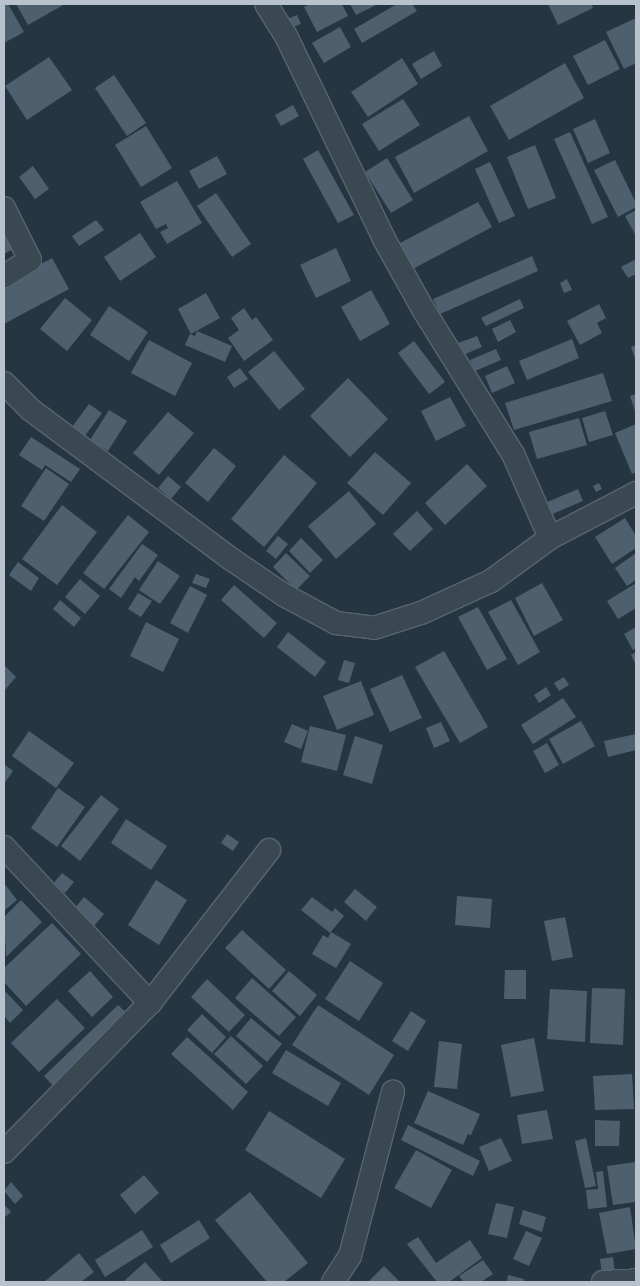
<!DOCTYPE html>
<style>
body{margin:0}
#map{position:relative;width:640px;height:1286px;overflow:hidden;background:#253642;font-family:"IBM Plex Sans",sans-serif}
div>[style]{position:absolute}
.building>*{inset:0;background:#4e606d}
.roads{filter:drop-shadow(1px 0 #58656f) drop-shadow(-1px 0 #58656f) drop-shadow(0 1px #58656f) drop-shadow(0 -1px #58656f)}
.street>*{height:22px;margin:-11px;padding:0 11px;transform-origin:11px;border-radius:11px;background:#3a4851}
span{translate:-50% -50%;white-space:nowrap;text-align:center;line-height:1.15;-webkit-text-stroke:4.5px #1f2d37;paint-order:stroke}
.frame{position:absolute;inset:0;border:5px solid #b7c2cc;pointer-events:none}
</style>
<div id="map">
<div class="building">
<div style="clip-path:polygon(4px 4px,8px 4px,24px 32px,4px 43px)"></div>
<div style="clip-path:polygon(16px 4px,65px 4px,28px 25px)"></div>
<div style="clip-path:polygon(310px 4px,342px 4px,348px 16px,317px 32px,304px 7px)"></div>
<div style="clip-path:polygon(350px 4px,378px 4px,356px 15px)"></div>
<div style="clip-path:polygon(397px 4px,412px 4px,417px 11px,362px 43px,354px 29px)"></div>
<div style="clip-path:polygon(548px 4px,591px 4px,593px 8px,558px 25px)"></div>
<div style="clip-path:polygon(297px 15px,301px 24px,290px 28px,287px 19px)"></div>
<div style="clip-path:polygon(636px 18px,636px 63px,624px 69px,606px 32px)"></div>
<div style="clip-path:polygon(340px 27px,351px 47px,324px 63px,312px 43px)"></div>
<div style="clip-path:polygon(605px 40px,620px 69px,588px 85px,573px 56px)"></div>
<div style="clip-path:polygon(434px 51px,442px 66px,421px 79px,412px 64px)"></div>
<div style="clip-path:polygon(49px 57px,72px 90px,27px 120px,5px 86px)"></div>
<div style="clip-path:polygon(402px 58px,418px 84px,368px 117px,351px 92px)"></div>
<div style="clip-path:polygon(565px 63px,584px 98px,509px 140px,490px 106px)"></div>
<div style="clip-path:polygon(114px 75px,146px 123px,127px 136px,95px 88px)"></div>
<div style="clip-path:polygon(403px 99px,420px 125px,379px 151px,362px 124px)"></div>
<div style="clip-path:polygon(293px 105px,299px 116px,281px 126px,275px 115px)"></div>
<div style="clip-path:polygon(469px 116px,488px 151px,414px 193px,395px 157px)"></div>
<div style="clip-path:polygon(595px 119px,610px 153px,588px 163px,573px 129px)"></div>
<div style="clip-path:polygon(146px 126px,172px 168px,141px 187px,115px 145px)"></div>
<div style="clip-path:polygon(570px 132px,608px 217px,592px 224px,554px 139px)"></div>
<div style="clip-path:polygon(535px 145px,556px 198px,528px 209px,507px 157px)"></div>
<div style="clip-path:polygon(318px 150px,354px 215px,338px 223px,303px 159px)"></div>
<div style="clip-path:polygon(217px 156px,227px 174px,199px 189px,189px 171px)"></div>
<div style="clip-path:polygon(387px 158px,413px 200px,391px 213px,365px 172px)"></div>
<div style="clip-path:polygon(615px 160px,636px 203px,636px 207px,618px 217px,594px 170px)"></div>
<div style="clip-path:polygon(490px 162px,515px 216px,499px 223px,475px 169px)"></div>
<div style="clip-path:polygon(33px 166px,49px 189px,35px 199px,19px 177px)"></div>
<div style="clip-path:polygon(177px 181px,202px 223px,167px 244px,160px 232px,168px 228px,166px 224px,156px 229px,140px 202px)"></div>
<div style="clip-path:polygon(216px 193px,251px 244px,232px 257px,197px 206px)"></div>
<div style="clip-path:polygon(478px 202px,492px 227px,409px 271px,396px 245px)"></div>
<div style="clip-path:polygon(636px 210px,636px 236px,625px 216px)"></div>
<div style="clip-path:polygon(96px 220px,104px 230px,79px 246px,72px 236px)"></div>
<div style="clip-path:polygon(4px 233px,13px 249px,4px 254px)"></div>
<div style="clip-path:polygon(140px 233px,156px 257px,120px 281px,104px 257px)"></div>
<div style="clip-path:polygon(336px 248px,351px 281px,316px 298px,300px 265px)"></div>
<div style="clip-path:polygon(532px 256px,538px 271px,440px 314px,433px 299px)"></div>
<div style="clip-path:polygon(52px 258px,69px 289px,4px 324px,4px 284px)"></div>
<div style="clip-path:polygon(636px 259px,636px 274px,628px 278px,621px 267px)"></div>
<div style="clip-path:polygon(567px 279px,572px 290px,564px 293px,560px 283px)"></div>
<div style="clip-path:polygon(371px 290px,390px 324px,360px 341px,341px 307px)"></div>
<div style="clip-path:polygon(206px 293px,220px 318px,191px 334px,178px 309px)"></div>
<div style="clip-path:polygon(65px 298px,92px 320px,67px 351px,40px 329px)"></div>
<div style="clip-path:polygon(520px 299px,524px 308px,486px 326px,481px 318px)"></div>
<div style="clip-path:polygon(599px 304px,606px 318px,597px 323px,602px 333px,580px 345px,567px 321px)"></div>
<div style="clip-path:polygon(109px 306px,148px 332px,129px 361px,90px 335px)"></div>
<div style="clip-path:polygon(244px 308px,252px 320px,256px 317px,273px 340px,244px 361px,228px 338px,239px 330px,231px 318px)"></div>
<div style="clip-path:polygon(510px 320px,516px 332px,498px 342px,492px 329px)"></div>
<div style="clip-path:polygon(197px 331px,232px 346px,225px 362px,185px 345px,190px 334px,195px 336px)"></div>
<div style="clip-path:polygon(477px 336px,482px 347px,463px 355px,458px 343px)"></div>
<div style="clip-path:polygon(572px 339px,579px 358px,527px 380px,519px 361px)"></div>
<div style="clip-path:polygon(149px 340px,192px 363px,175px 396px,131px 373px)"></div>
<div style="clip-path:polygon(414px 341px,445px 382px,429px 394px,398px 353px)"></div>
<div style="clip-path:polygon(636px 345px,636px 361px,631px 347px)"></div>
<div style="clip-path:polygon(496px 349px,501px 360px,475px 371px,470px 360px)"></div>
<div style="clip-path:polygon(274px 351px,305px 389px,279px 410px,248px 372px)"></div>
<div style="clip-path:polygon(507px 366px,515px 383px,492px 393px,485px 376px)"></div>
<div style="clip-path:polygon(240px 368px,248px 379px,234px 388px,227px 377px)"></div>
<div style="clip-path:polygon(603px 373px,612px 401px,514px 430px,505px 403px)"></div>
<div style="clip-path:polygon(348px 378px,388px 419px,350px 457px,310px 416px)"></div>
<div style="clip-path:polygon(636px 394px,636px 414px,630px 396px)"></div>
<div style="clip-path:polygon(450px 397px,466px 426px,436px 441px,421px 411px)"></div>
<div style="clip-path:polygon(89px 404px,102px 413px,84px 437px,72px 427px)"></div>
<div style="clip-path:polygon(109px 410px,127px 421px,108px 451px,90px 440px)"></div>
<div style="clip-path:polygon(605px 411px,613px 435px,589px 442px,582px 418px)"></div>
<div style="clip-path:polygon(168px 412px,194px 433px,159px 475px,133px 453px)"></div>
<div style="clip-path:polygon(579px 418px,587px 445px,537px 459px,529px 432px)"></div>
<div style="clip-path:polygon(636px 424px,636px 472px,632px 474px,615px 433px)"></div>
<div style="clip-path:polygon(31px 437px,80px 469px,71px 482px,45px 465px,42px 470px,19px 455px)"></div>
<div style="clip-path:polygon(214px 448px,236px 466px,208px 502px,185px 483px)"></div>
<div style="clip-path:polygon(375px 452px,411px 483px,383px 515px,347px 483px)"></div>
<div style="clip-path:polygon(284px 455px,317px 483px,264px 547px,231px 519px)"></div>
<div style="clip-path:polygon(467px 464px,487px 486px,445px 525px,425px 503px)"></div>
<div style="clip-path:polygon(46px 468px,69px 484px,44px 521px,21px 506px)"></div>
<div style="clip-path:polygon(168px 476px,181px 487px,171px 499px,158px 488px)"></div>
<div style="clip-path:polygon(599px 483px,602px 489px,596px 492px,593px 486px)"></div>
<div style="clip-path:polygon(578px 489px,583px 501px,550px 515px,545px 503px)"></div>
<div style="clip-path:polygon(349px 491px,376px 524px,336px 559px,308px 526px)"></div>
<div style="clip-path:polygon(62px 505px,97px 532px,57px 585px,22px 559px)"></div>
<div style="clip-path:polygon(417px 511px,433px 529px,410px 551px,393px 534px)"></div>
<div style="clip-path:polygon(128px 515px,149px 532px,104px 589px,83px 573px)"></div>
<div style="clip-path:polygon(625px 518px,636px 536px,636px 548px,612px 564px,595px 537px)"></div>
<div style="clip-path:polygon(278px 536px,288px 544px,276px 559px,266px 551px)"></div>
<div style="clip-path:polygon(301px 538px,323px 560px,310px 573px,289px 551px)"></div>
<div style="clip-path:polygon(142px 544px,158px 555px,139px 581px,135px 577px,121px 598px,109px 589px)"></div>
<div style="clip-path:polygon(286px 553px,310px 576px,296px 590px,273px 567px)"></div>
<div style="clip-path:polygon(636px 553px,636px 580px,627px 586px,615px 568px)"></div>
<div style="clip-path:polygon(158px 561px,180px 576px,160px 604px,139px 590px)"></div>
<div style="clip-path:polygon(18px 562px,39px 578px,31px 591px,9px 575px)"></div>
<div style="clip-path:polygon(196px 574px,210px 579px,206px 588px,192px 583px)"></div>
<div style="clip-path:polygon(80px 579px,100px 596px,85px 614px,65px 597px)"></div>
<div style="clip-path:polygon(542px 583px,563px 620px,534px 636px,515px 598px)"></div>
<div style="clip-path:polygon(636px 583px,636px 608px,618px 619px,607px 601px)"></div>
<div style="clip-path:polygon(234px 585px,277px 623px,264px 638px,221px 600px)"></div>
<div style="clip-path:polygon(190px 586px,207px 595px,188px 633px,170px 623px)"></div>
<div style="clip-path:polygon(138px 593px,152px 601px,141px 617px,128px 609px)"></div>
<div style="clip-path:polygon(60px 600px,81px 618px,74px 627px,53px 609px)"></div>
<div style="clip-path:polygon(511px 600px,540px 652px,518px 665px,488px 612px)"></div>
<div style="clip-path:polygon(478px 607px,507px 659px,487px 670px,458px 617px)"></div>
<div style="clip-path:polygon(146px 622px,179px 639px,163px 672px,130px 656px)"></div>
<div style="clip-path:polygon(636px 627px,636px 648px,633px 650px,624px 634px)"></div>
<div style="clip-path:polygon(288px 632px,326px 662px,315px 677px,277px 647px)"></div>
<div style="clip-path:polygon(444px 651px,488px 727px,460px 743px,415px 667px)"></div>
<div style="clip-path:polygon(636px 652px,636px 665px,631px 655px)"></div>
<div style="clip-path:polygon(344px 660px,355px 663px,349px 683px,338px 680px)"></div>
<div style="clip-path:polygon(4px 665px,16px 677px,4px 691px)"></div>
<div style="clip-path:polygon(402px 675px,422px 718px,390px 732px,370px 689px)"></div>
<div style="clip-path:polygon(564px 677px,569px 685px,559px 691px,554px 683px)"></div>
<div style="clip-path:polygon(361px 681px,374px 715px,337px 730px,323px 696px)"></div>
<div style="clip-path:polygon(546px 687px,551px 695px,539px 703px,534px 695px)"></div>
<div style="clip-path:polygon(563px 698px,576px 717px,533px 744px,521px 725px)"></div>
<div style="clip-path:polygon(581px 721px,595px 746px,563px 764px,549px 739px)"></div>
<div style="clip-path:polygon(441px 722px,450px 741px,434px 748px,426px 728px)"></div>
<div style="clip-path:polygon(292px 724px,308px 731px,301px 749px,284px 742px)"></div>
<div style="clip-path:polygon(310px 726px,346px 735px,337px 771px,301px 762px)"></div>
<div style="clip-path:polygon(29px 731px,74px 763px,56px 788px,12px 756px)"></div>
<div style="clip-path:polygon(636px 734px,636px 750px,608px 757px,604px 741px)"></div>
<div style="clip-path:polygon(355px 736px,383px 745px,372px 784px,343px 775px)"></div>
<div style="clip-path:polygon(547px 743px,559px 765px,545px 773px,533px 751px)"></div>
<div style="clip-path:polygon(4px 764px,13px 771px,4px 784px)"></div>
<div style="clip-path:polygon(58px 788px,85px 807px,57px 847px,31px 828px)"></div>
<div style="clip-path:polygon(101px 795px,119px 809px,80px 861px,61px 846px)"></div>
<div style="clip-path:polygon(126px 819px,167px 846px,151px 870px,111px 843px)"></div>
<div style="clip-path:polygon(227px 834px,239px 842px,233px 851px,221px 843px)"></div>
<div style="clip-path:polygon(62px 873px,74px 882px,65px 893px,53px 884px)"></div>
<div style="clip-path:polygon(156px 880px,187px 900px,159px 945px,128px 925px)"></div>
<div style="clip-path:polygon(4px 883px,17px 900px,4px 911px)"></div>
<div style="clip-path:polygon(355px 889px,377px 907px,366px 921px,344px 902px)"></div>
<div style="clip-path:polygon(457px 896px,492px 899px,490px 928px,455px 925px)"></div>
<div style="clip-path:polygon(84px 897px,104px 914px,94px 926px,74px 909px)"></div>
<div style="clip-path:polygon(312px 897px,332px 912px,335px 908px,344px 916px,330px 933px,301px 910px)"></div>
<div style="clip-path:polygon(21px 900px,42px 922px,6px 957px,4px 917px)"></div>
<div style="clip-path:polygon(565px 917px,573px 957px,552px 961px,544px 921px)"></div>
<div style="clip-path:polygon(52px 923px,81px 954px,26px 1006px,4px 982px,4px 968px)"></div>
<div style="clip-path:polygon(242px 930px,286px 970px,269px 989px,225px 948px)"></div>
<div style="clip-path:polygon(331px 932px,351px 944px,336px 968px,312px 954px,323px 935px,328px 938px)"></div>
<div style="clip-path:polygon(350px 961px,383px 983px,359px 1021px,325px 999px)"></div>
<div style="clip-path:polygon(505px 970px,526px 970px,526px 999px,504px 999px)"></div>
<div style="clip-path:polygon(90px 971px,113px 997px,92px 1017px,68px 991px)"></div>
<div style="clip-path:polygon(289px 971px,317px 995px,300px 1016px,272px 991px)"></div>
<div style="clip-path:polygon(252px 978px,296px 1017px,279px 1036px,235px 998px)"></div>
<div style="clip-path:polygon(207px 979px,245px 1015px,229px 1032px,191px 997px)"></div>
<div style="clip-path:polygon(592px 988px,625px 989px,623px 1045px,590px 1043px)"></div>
<div style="clip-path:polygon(550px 989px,587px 991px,585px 1042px,547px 1039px)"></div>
<div style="clip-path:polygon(4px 990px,23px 1010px,10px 1023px,4px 1016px)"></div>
<div style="clip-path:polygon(57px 999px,85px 1028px,39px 1072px,11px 1043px)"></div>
<div style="clip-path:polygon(118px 1005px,129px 1015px,54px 1087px,44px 1076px)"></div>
<div style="clip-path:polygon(318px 1005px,394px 1055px,369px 1095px,292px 1045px)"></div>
<div style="clip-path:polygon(411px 1011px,426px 1021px,408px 1051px,392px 1041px)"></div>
<div style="clip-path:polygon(202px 1014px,226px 1037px,212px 1053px,187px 1030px)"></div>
<div style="clip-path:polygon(251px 1018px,282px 1044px,267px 1062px,236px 1036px)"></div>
<div style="clip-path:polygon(231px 1036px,263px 1066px,246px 1084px,214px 1054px)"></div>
<div style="clip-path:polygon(187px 1037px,248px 1092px,233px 1110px,171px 1054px)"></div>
<div style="clip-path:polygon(534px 1038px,544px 1091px,511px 1097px,501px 1045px)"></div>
<div style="clip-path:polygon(439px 1041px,462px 1044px,457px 1089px,434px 1087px)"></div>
<div style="clip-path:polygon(286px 1050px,341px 1083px,328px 1106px,272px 1073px)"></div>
<div style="clip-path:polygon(632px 1074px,634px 1109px,595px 1110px,593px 1076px)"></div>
<div style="clip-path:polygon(428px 1091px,480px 1114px,471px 1135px,468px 1134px,463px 1145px,414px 1123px)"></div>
<div style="clip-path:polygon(547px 1110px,553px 1139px,522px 1144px,517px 1115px)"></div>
<div style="clip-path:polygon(269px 1111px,345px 1159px,321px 1198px,245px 1150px)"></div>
<div style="clip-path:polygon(595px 1120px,620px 1121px,619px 1146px,595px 1146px)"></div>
<div style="clip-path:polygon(408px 1125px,480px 1161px,473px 1176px,401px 1140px)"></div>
<div style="clip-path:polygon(501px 1138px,512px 1161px,489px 1171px,479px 1147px)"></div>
<div style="clip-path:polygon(586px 1138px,596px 1186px,585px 1188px,575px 1141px)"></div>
<div style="clip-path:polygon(416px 1150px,452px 1170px,431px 1208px,394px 1188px)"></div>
<div style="clip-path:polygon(636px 1162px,636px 1202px,613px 1205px,607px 1166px)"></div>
<div style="clip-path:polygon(603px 1171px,607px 1207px,588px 1209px,586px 1190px,598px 1189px,596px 1172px)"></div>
<div style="clip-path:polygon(144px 1175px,159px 1193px,135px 1214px,120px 1195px)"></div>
<div style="clip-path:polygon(11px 1182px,23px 1196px,15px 1204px,4px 1191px)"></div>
<div style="clip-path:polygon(250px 1192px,308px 1263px,284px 1282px,267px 1282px,215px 1220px)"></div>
<div style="clip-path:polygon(496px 1203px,514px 1207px,507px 1238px,488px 1234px)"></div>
<div style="clip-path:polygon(4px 1204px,11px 1212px,4px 1218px)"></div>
<div style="clip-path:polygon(630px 1207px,636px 1249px,607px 1254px,599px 1213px)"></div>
<div style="clip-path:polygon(523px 1210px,546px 1217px,542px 1232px,519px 1224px)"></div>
<div style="clip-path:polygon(199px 1220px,210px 1238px,171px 1263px,160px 1245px)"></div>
<div style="clip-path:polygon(142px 1230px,153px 1247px,105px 1277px,95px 1260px)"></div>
<div style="clip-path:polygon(526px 1231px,542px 1238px,529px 1266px,513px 1259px)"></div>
<div style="clip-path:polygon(418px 1237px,436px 1263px,470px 1240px,482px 1258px,449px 1282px,437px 1282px,407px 1244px)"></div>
<div style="clip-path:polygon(79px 1253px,94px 1272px,81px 1282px,44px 1282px)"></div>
<div style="clip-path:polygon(613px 1257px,615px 1273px,602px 1274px,600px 1259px)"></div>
<div style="clip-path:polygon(483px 1260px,493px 1274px,481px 1282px,463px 1281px,459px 1276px)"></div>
<div style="clip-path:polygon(145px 1262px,163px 1282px,123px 1282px)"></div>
<div style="clip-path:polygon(384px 1266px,400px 1282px,368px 1282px)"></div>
<div style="clip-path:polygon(508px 1275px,524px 1279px,523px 1282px,507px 1282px)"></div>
</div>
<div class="roads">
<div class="street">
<div style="left:266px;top:4px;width:38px;rotate:58deg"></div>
<div style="left:286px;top:36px;width:225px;rotate:64.2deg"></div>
<div style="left:384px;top:239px;width:80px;rotate:60.9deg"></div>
<div style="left:423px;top:309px;width:171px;rotate:58.2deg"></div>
<div style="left:513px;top:454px;width:92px;rotate:66.2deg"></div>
<div style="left:4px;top:208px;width:58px;rotate:63.4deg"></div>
<div style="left:30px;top:260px;width:31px;rotate:148deg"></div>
<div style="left:4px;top:383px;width:38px;rotate:45deg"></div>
<div style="left:31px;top:410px;width:249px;rotate:36.7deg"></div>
<div style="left:231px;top:559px;width:64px;rotate:34.2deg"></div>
<div style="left:284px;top:595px;width:59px;rotate:28.3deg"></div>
<div style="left:336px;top:623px;width:38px;rotate:7deg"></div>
<div style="left:374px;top:628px;width:49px;rotate:-17.7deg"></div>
<div style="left:421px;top:613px;width:77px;rotate:-24.6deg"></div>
<div style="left:491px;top:581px;width:73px;rotate:-36.1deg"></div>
<div style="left:550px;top:538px;width:97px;rotate:-27.6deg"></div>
<div style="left:4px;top:847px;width:214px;rotate:46.9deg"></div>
<div style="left:4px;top:1152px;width:209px;rotate:-45.6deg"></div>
<div style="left:150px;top:1003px;width:194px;rotate:-52.1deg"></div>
<div style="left:333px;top:1282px;width:31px;rotate:-57deg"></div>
<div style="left:350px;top:1256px;width:170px;rotate:-75.3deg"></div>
<div style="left:603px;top:1282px;width:33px;rotate:-3deg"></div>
</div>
</div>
<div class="frame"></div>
</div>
